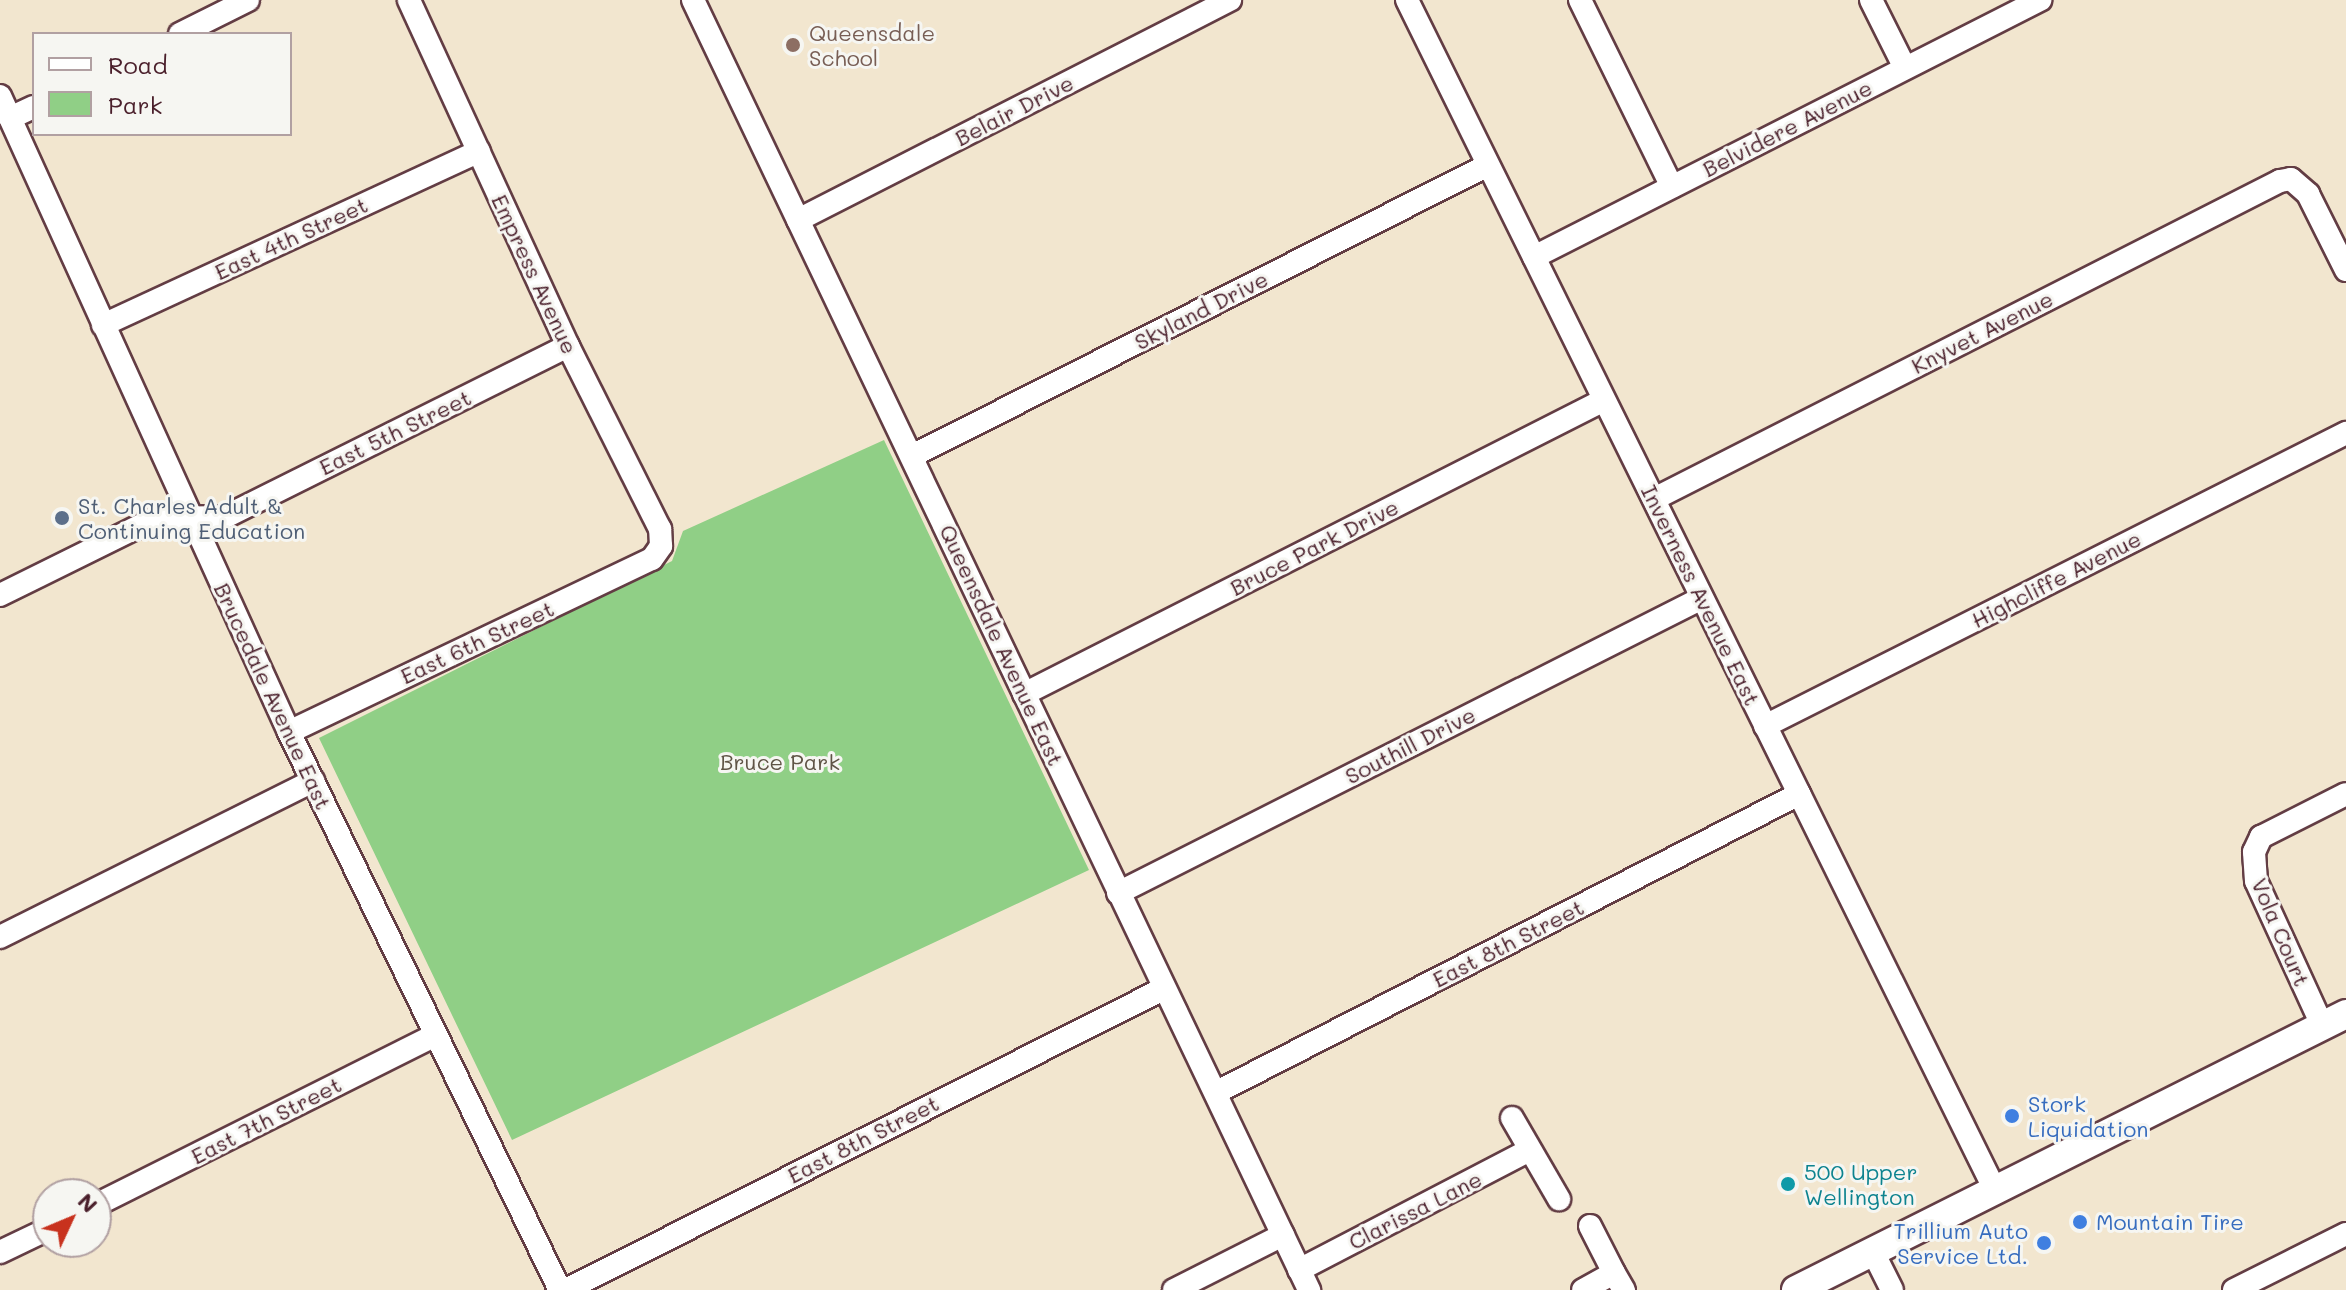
<!DOCTYPE html>
<style>
body{margin:0}
#map{position:relative;width:2346px;height:1290px;overflow:hidden;background:#f2e6cf;font-family:Mali,sans-serif}
div>[style]{position:absolute}
.green>*{inset:0;background:#90cf86}
.roads{filter:drop-shadow(2px 0 #633d44) drop-shadow(-2px 0 #633d44) drop-shadow(0 2px #633d44) drop-shadow(0 -2px #633d44)}
.minor>*{height:22px;margin:-11px;padding:0 11px;transform-origin:11px;border-radius:11px;background:#fff}
.major>*{height:28px;margin:-14px;padding:0 14px;transform-origin:14px;border-radius:14px;background:#fff}
.dots>*{width:22px;height:22px;translate:-50% -50%;box-sizing:border-box;border:4px solid #f6f6f2;border-radius:50%}
span{translate:-50% -50%;white-space:nowrap;text-align:center;line-height:1.15;-webkit-text-stroke:6px #f6f6f2;paint-order:stroke}
.education-label{font-size:22px;color:#785e54}
.left{translate:0 -50%;text-align:left}
.street-label{font-size:22px;color:#4a1f2b}
.service-label{font-size:22px;color:#4e5e75}
.park-label{font-size:22px;color:#5f5446}
.shop-label{font-size:22px;color:#366cbe}
.right{translate:-100% -50%;text-align:right}
.culture-label{font-size:22px;color:#0d838f}
.legend{position:absolute;left:32px;top:32px;width:260px;height:104px;box-sizing:border-box;background:#f6f6f2;border:2px solid #b1a0a2;margin:0;padding:10px 14px;list-style:none;font-size:24px;color:#4a1f2b}
.legend li{display:flex;align-items:center;gap:16px;height:40px}
.legend b{width:40px;border:2px solid #b1a0a2}
.north{position:absolute;left:32px;top:1178px;width:80px;height:80px;box-sizing:border-box;background:#f6f6f2;border:2px solid #b1a0a2;border-radius:50%;rotate:46deg;font-size:22px;font-weight:700;line-height:32px;text-align:center;color:#4a1f2b}
.north::after{content:'';display:block;margin:auto;width:28px;height:36px;background:#c8321e;clip-path:polygon(50% 0,100% 100%,50% 72%,0 100%)}
</style>
<div id="map">
<div class="green">
<div style="clip-path:polygon(884px 440px,1089px 870px,512px 1140px,319px 738px,672px 561px,683px 531px)"></div>
</div>
<div class="roads">
<div class="minor">
<div style="left:693px;top:0;width:1430px;rotate:64.47deg"></div>
<div style="left:1407px;top:0;width:1327px;rotate:63.71deg"></div>
<div style="left:1580px;top:0;width:208px;rotate:63.8deg"></div>
<div style="left:1871px;top:0;width:76px;rotate:63.4deg"></div>
<div style="left:180px;top:34px;width:76px;rotate:-26.6deg"></div>
<div style="left:0;top:96px;width:699px;rotate:65.56deg"></div>
<div style="left:289px;top:732px;width:620px;rotate:64.1deg"></div>
<div style="left:10px;top:118px;width:26px;rotate:-25deg"></div>
<div style="left:798px;top:220px;width:485px;rotate:-27deg"></div>
<div style="left:1534px;top:257px;width:568px;rotate:-26.93deg"></div>
<div style="left:103px;top:325px;width:414px;rotate:-24.8deg"></div>
<div style="left:914px;top:455px;width:643px;rotate:-26.8deg"></div>
<div style="left:1654px;top:499px;width:702px;rotate:-26.93deg"></div>
<div style="left:2280px;top:181px;width:11px;rotate:-10deg"></div>
<div style="left:2291px;top:179px;width:23px;rotate:41deg"></div>
<div style="left:2308px;top:194px;width:85px;rotate:63.4deg"></div>
<div style="left:0;top:595px;width:174px;rotate:-26.3deg"></div>
<div style="left:156px;top:518px;width:69px;rotate:-0.8deg"></div>
<div style="left:225px;top:517px;width:383px;rotate:-26.5deg"></div>
<div style="left:1024px;top:694px;width:650px;rotate:-26.88deg"></div>
<div style="left:1765px;top:726px;width:651px;rotate:-26.76deg"></div>
<div style="left:289px;top:732px;width:402px;rotate:-25.5deg"></div>
<div style="left:652px;top:559px;width:16px;rotate:-55deg"></div>
<div style="left:661px;top:546px;width:17px;rotate:-93deg"></div>
<div style="left:660px;top:529px;width:205px;rotate:-116.7deg"></div>
<div style="left:568px;top:346px;width:381px;rotate:-114.7deg"></div>
<div style="left:1118px;top:893px;width:654px;rotate:-26.8deg"></div>
<div style="left:0;top:937px;width:350px;rotate:-26.5deg"></div>
<div style="left:2322px;top:1025px;width:158px;rotate:-114.6deg"></div>
<div style="left:2256px;top:881px;width:29px;rotate:-94deg"></div>
<div style="left:2254px;top:852px;width:17px;rotate:-65deg"></div>
<div style="left:2261px;top:837px;width:95px;rotate:-26.8deg"></div>
<div style="left:1217px;top:1092px;width:654px;rotate:-27.11deg"></div>
<div style="left:1512px;top:1118px;width:94px;rotate:59.9deg"></div>
<div style="left:96px;top:1205px;width:379px;rotate:-26.6deg"></div>
<div style="left:1590px;top:1226px;width:53px;rotate:62.9deg"></div>
<div style="left:0;top:1252px;width:53px;rotate:-25.6deg"></div>
<div style="left:1873px;top:1252px;width:42px;rotate:63.4deg"></div>
<div style="left:1299px;top:1270px;width:260px;rotate:-27.5deg"></div>
<div style="left:566px;top:1290px;width:666px;rotate:-26.76deg"></div>
<div style="left:1174px;top:1290px;width:122px;rotate:-26.8deg"></div>
<div style="left:1583px;top:1290px;width:35px;rotate:-29deg"></div>
<div style="left:1614px;top:1273px;width:20px;rotate:60deg"></div>
<div style="left:2234px;top:1290px;width:125px;rotate:-26.6deg"></div>
</div>
<div class="major">
<div style="left:1796px;top:1290px;width:615px;rotate:-26.65deg"></div>
</div>
</div>
<div class="dots">
<div style="left:793px;top:45px;background:#8d6e63"></div>
<div style="left:62px;top:518px;background:#5c6f8a"></div>
<div style="left:2012px;top:1116px;background:#3f7fe0"></div>
<div style="left:1788px;top:1184px;background:#0f9aa8"></div>
<div style="left:2080px;top:1222px;background:#3f7fe0"></div>
<div style="left:2044px;top:1243px;background:#3f7fe0"></div>
</div>
<div class="education-label">
<span class="left" style="left:809px;top:45px">Queensdale<br>School</span>
</div>
<div class="street-label">
<span style="left:1014px;top:110px;rotate:-27deg">Belair Drive</span>
<span style="left:1787px;top:128px;rotate:-27deg">Belvidere Avenue</span>
<span style="left:291px;top:238px;rotate:-25deg">East 4th Street</span>
<span style="left:535px;top:274px;rotate:65deg">Empress Avenue</span>
<span style="left:1201px;top:310px;rotate:-27deg">Skyland Drive</span>
<span style="left:1982px;top:332px;rotate:-27deg">Knyvet Avenue</span>
<span style="left:395px;top:432px;rotate:-26deg">East 5th Street</span>
<span style="left:1314px;top:547px;rotate:-27deg">Bruce Park Drive</span>
<span style="left:2056px;top:579px;rotate:-27deg">Highcliffe Avenue</span>
<span style="left:1701px;top:595px;rotate:64deg">Inverness Avenue East</span>
<span style="left:477px;top:642px;rotate:-25deg">East 6th Street</span>
<span style="left:1002px;top:645px;rotate:65deg">Queensdale Avenue East</span>
<span style="left:273px;top:696px;rotate:65deg">Brucedale Avenue East</span>
<span style="left:1410px;top:745px;rotate:-27deg">Southill Drive</span>
<span style="left:2281px;top:932px;rotate:67deg">Vola Court</span>
<span style="left:1508px;top:943px;rotate:-27deg">East 8th Street</span>
<span style="left:266px;top:1120px;rotate:-27deg">East 7th Street</span>
<span style="left:863px;top:1139px;rotate:-27deg">East 8th Street</span>
<span style="left:1415px;top:1210px;rotate:-27deg">Clarissa Lane</span>
</div>
<div class="service-label">
<span class="left" style="left:78px;top:518px">St. Charles Adult &amp;<br>Continuing Education</span>
</div>
<div class="park-label">
<span style="left:780px;top:762px">Bruce Park</span>
</div>
<div class="shop-label">
<span class="left" style="left:2028px;top:1116px">Stork<br>Liquidation</span>
<span class="left" style="left:2096px;top:1222px">Mountain Tire</span>
<span class="right" style="left:2028px;top:1243px">Trillium Auto<br>Service Ltd.</span>
</div>
<div class="culture-label">
<span class="left" style="left:1804px;top:1184px">500 Upper<br>Wellington</span>
</div>
<ul class="legend">
<li><b style="height:10px;background:#fff"></b>Road</li>
<li><b style="height:22px;background:#90cf86"></b>Park</li>
</ul>
<div class="north">N</div>
</div>
